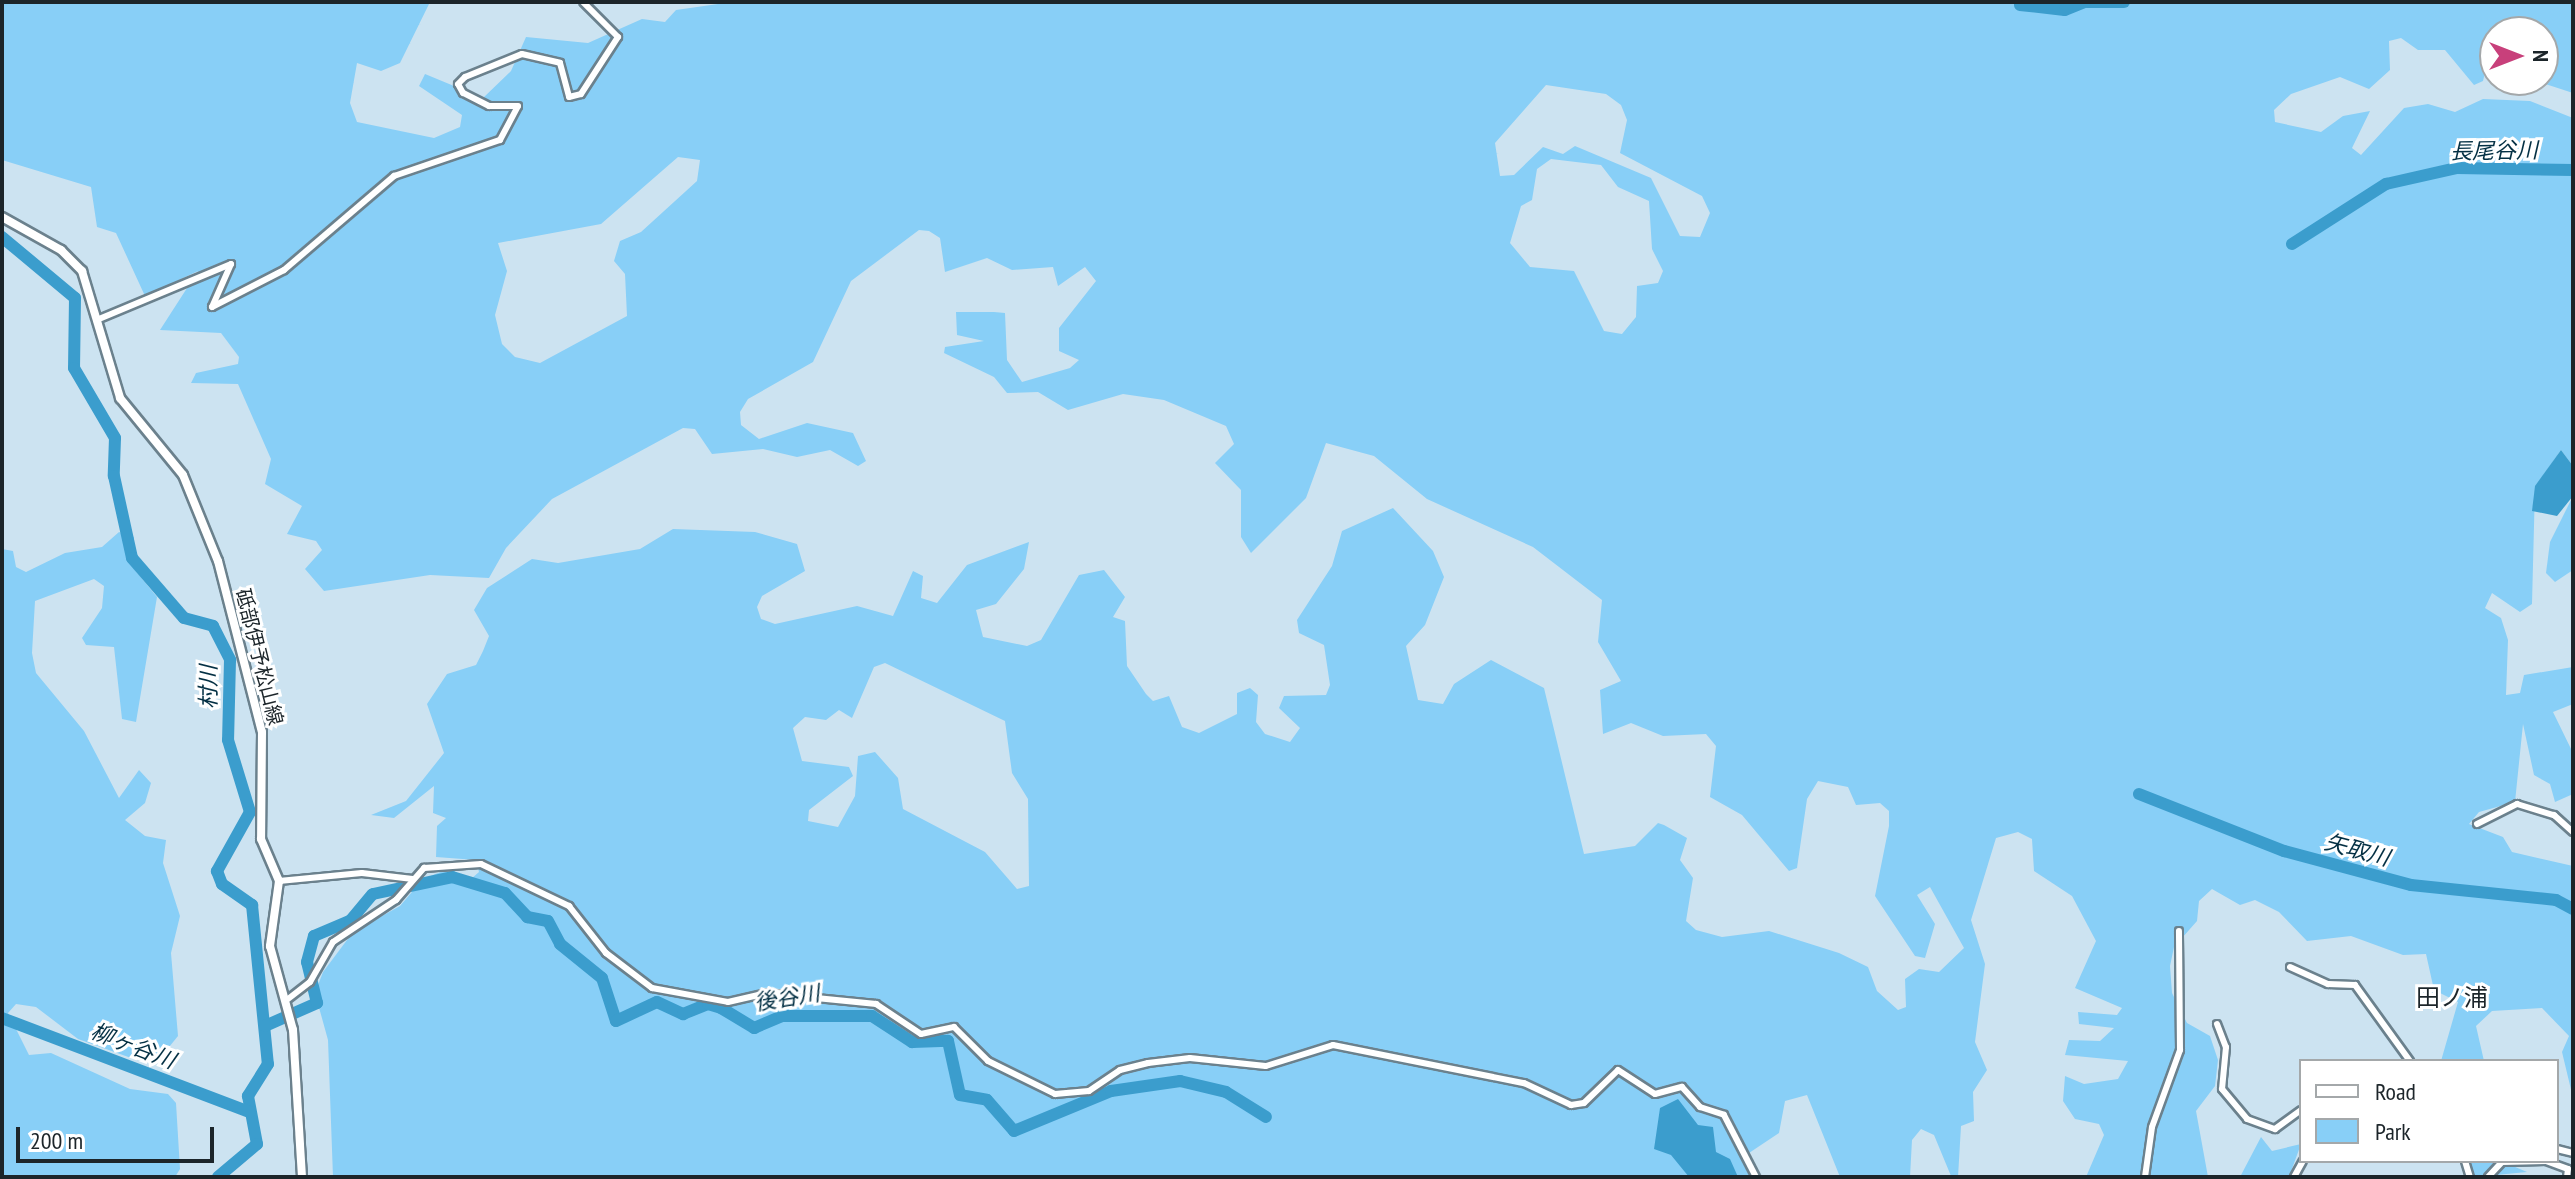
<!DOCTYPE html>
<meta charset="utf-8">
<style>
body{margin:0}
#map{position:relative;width:2575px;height:1179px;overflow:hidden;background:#cce3f1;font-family:"PT Sans Narrow","Noto Sans JP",sans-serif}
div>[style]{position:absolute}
.green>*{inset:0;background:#88cff7}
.water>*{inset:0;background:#3b9dcd}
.river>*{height:12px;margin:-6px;padding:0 6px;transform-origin:6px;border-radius:6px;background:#3b9dcd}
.roads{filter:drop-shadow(2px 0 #6b818d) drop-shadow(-2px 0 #6b818d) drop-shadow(0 2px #6b818d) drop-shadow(0 -2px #6b818d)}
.street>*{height:6px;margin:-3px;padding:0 3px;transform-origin:3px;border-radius:3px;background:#fff}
.secondary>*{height:8px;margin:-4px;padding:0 4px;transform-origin:4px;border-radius:4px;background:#fff}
span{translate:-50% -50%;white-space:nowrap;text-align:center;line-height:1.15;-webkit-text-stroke:6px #fff;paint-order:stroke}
.street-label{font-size:20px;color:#1c252a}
.water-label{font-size:22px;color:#043044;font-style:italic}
.quarter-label{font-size:24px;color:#1c252a}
.frame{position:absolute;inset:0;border:4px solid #1c252a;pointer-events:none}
.legend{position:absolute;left:2299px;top:1059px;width:260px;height:104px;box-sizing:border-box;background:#fff;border:2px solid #a4a8aa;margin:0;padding:10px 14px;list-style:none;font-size:24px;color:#1c252a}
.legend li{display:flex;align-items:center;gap:16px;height:40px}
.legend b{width:40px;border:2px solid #a4a8aa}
.north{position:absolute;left:2479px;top:16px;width:80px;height:80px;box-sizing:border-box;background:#fff;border:2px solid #a4a8aa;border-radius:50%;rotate:90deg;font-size:22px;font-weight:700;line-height:32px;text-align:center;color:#1c252a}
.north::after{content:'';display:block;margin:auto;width:28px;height:36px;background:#c8407b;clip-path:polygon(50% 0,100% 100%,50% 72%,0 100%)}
.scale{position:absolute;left:16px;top:1127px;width:198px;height:36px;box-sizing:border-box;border:4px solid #1c252a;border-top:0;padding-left:10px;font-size:24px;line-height:28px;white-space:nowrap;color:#1c252a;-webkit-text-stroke:6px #fff;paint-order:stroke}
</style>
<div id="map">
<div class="green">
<div style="clip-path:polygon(evenodd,2px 2px,430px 2px,400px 63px,381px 71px,357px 63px,350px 103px,357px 122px,434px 138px,460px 127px,462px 115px,419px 86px,425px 74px,483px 98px,511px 71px,526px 37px,588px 43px,642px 19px,665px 22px,676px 10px,718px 4px,2573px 2px,2573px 93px,2533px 80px,2543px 80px,2543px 32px,2495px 32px,2483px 81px,2474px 85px,2445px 50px,2418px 50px,2401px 38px,2389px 41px,2390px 70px,2369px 89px,2340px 77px,2291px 94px,2274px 110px,2275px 122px,2321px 132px,2343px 116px,2370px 111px,2352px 148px,2361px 155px,2404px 108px,2428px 104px,2455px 112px,2483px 99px,2530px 101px,2573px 118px,2573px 466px,2561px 450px,2535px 487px,2532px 604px,2520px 612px,2492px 593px,2485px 608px,2501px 618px,2508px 640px,2506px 695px,2520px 693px,2524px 675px,2573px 667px,2573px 704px,2553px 712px,2573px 753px,2573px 794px,2555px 802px,2550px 784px,2534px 775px,2523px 724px,2515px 802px,2479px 812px,2469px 824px,2503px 837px,2512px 852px,2573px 866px,2573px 1098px,2562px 1052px,2569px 1036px,2542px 1008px,2492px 1011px,2476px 1026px,2484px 1061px,2441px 1061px,2458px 1002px,2434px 990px,2426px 954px,2403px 955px,2351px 936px,2307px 941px,2279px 912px,2255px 900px,2240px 905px,2212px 889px,2199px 901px,2197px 921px,2174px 947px,2170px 966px,2172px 993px,2187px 1023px,2210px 1036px,2218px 1060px,2215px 1086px,2196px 1111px,2208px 1177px,2086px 1177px,2104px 1135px,2099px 1124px,2075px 1119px,2063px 1101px,2065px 1076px,2084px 1084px,2118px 1079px,2128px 1061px,2065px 1055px,2069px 1040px,2100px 1041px,2114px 1028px,2079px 1024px,2078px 1012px,2117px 1015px,2122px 1008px,2075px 988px,2096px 941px,2072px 896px,2034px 871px,2032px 839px,2018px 832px,1996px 838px,1971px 920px,1985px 964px,1975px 1042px,1987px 1070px,1973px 1092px,1974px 1121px,1961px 1126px,1958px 1177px,1951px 1176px,1934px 1135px,1921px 1129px,1912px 1140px,1910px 1177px,1840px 1177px,1807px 1095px,1785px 1101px,1779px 1133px,1743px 1157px,1750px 1177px,333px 1177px,328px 1040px,315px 993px,323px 972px,353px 932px,400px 906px,423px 879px,448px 869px,471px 879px,479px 872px,476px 860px,436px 857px,437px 826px,446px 818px,433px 813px,434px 786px,394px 818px,371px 815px,406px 801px,444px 753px,427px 704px,447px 674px,476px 665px,483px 651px,489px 636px,474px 610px,487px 588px,532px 559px,558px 563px,640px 549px,673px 529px,755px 532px,797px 544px,805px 571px,762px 596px,757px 607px,761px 619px,775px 624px,857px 606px,893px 616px,913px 571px,923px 576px,921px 598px,937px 603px,967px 565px,1029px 542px,1024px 569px,996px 604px,976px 610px,983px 637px,1027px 646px,1041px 640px,1079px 575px,1104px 570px,1125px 597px,1113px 617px,1125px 621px,1127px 666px,1146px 694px,1153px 701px,1169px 696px,1182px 727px,1199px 733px,1237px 714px,1237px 693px,1250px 688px,1258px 695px,1256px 722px,1265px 734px,1290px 742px,1300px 728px,1279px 708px,1284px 696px,1326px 695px,1330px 685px,1324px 645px,1299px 633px,1297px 620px,1332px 566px,1342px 531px,1393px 508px,1433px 551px,1444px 577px,1425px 625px,1406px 646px,1418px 700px,1443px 704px,1454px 684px,1491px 660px,1544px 688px,1584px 854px,1635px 846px,1658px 823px,1664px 825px,1687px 838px,1680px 860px,1693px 878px,1686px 921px,1696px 930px,1722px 937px,1769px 931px,1839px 953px,1868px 967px,1877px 991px,1898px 1010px,1906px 1007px,1905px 979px,1919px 969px,1939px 972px,1964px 948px,1930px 887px,1917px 895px,1935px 924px,1925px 958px,1915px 956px,1875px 896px,1889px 826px,1889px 811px,1880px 803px,1856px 805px,1848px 787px,1818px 781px,1807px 799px,1797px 868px,1789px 871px,1742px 815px,1710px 797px,1716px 746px,1706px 734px,1663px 736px,1631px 723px,1603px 734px,1600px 690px,1621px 681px,1598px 642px,1602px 600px,1533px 547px,1427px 499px,1374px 456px,1326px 443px,1306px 498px,1251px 553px,1241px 537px,1241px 490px,1215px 463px,1234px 444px,1226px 426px,1164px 400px,1123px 394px,1068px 410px,1038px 392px,1007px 393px,994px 377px,944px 353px,945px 347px,984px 341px,957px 335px,956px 312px,994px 312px,1005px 313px,1007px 360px,1022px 382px,1070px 368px,1079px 360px,1059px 351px,1059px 328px,1096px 281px,1085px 267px,1058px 286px,1053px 267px,1012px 270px,987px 258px,945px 272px,940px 238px,929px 231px,919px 230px,851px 281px,813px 362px,748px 399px,740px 412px,741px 425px,759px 439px,807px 423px,853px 433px,866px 461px,858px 466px,830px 450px,797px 457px,763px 449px,712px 454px,695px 429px,683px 428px,552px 499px,506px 548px,489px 578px,430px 575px,324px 591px,305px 569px,322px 550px,316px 541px,287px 534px,302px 506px,265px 484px,271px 459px,238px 384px,191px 383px,196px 373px,238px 364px,239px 357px,221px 333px,160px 330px,198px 271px,145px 296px,116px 233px,97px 227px,91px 187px,2px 160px,2px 2px,1546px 85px,1606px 94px,1621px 105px,1627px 120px,1620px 153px,1702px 196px,1710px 213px,1700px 237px,1680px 236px,1651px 178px,1575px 146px,1563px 154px,1543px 147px,1514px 175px,1500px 176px,1495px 143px,1546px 85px,2px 2px,678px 157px,700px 160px,697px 181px,641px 232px,620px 241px,614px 261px,625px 274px,627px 316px,540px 363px,515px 357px,502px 344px,495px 315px,507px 271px,498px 243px,601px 224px,678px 157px,2px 2px,1551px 159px,1601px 165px,1618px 187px,1649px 201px,1652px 249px,1663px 271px,1658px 283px,1637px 286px,1636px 317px,1622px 334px,1604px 331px,1574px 271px,1530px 267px,1510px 243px,1521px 206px,1532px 200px,1537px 169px,1551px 159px,2px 2px,885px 663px,1005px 721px,1012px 773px,1028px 799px,1029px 886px,1017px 889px,985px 852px,903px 809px,898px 778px,875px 752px,858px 756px,855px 796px,838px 827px,808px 821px,809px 810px,853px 776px,849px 767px,802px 761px,793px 728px,805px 717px,826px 720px,839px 710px,852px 718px,874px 667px,885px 663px)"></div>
<div style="clip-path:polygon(2573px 496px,2573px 570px,2555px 582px,2546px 573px,2550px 542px)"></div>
<div style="clip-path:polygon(119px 532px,134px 537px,134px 569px,157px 597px,136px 722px,122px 719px,114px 647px,86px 645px,82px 638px,102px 608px,104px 586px,94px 579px,35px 601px,32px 653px,36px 673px,84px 731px,119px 798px,139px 770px,151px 783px,145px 803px,125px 820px,145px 836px,166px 840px,163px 863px,180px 916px,171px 953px,178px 1036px,165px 1052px,134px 1059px,78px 1039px,36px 1007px,16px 1004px,8px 1013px,29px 1055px,51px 1053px,130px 1089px,168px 1094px,176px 1103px,180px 1169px,175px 1177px,2px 1177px,2px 549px,13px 551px,16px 567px,26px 572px,65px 553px,102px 547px)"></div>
<div style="clip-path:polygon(2261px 1137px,2272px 1151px,2301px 1144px,2289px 1177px,2240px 1177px)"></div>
<div style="clip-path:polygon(2458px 1161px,2501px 1161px,2527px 1172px,2475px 1177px)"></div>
</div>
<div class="water">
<div style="clip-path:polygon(2561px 450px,2573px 466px,2573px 496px,2557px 516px,2532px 511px,2535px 486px)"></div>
<div style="clip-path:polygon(1678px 1099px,1698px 1125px,1713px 1127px,1716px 1152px,1730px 1159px,1738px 1177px,1689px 1177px,1671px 1155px,1654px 1149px,1660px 1108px)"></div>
</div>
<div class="river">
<div style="left:2087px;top:2px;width:37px"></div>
<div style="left:2020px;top:5px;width:45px;rotate:6.3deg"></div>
<div style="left:2065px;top:10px;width:22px;rotate:-22deg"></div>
<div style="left:2px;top:237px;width:95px;rotate:39.9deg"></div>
<div style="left:75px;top:298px;width:70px;rotate:90.8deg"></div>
<div style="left:74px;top:368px;width:81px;rotate:59.6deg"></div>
<div style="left:115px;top:438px;width:38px;rotate:92deg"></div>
<div style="left:114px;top:476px;width:84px;rotate:77.6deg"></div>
<div style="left:132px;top:558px;width:79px;rotate:49.1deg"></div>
<div style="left:184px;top:618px;width:30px;rotate:15deg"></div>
<div style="left:213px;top:626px;width:38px;rotate:63deg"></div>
<div style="left:230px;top:660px;width:80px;rotate:91.4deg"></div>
<div style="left:228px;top:740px;width:75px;rotate:73deg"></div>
<div style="left:250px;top:812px;width:68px;rotate:119.2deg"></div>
<div style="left:217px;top:871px;width:14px;rotate:69deg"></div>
<div style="left:222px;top:884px;width:37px;rotate:35deg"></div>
<div style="left:252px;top:905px;width:160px;rotate:84.3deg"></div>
<div style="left:268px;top:1064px;width:38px;rotate:122deg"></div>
<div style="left:248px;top:1096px;width:49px;rotate:79.4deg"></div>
<div style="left:257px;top:1144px;width:51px;rotate:139.8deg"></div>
<div style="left:2292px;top:244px;width:112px;rotate:-32.6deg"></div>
<div style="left:2386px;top:184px;width:73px;rotate:-12.7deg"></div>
<div style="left:2457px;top:168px;width:116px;rotate:1deg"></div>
<div style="left:2139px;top:794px;width:156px;rotate:21.5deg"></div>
<div style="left:2284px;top:851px;width:131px;rotate:15deg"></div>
<div style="left:2411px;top:885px;width:146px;rotate:5.9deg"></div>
<div style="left:2556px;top:900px;width:19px;rotate:28deg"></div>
<div style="left:2px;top:1018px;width:265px;rotate:20.8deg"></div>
<div style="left:265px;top:1026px;width:57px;rotate:-23.9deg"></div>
<div style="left:317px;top:1003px;width:42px;rotate:-103.7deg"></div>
<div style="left:307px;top:962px;width:27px;rotate:-75deg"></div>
<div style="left:314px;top:936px;width:39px;rotate:-23deg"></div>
<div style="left:350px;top:921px;width:35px;rotate:-50deg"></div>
<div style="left:373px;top:894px;width:81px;rotate:-12.1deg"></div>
<div style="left:452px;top:877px;width:55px;rotate:16.8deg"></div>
<div style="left:505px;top:893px;width:33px;rotate:47deg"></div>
<div style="left:527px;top:917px;width:21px;rotate:11deg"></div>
<div style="left:548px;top:921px;width:26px;rotate:62deg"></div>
<div style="left:560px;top:944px;width:54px;rotate:39deg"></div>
<div style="left:602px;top:978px;width:45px;rotate:72deg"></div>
<div style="left:616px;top:1021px;width:45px;rotate:-24.9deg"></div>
<div style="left:657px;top:1002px;width:29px;rotate:25deg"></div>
<div style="left:683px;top:1014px;width:27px;rotate:-22deg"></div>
<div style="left:708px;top:1004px;width:14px;rotate:17deg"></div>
<div style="left:721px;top:1008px;width:39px;rotate:31deg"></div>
<div style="left:754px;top:1028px;width:30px;rotate:-23deg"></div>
<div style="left:782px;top:1016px;width:90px"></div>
<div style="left:872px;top:1016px;width:48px;rotate:33deg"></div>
<div style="left:912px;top:1042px;width:36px;rotate:-2deg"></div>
<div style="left:948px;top:1041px;width:55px;rotate:77.5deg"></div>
<div style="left:960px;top:1095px;width:27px;rotate:10deg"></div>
<div style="left:987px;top:1100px;width:41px;rotate:48.9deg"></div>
<div style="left:1014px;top:1131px;width:105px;rotate:-22.4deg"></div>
<div style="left:1111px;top:1091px;width:70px;rotate:-8.2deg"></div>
<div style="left:1180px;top:1081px;width:47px;rotate:13.4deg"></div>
<div style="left:1226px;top:1092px;width:47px;rotate:32deg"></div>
</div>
<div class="roads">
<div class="street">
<div style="left:99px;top:319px;width:143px;rotate:-22.6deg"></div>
<div style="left:231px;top:264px;width:47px;rotate:113.8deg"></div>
<div style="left:212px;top:307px;width:81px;rotate:-27.2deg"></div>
<div style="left:284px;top:270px;width:145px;rotate:-40.5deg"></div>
<div style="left:394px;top:176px;width:112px;rotate:-18.8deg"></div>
<div style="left:500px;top:140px;width:38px;rotate:-62deg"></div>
<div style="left:518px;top:106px;width:29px;rotate:180deg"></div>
<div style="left:489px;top:106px;width:29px;rotate:-153deg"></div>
<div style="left:463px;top:93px;width:10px;rotate:-119deg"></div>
<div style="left:458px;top:84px;width:10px;rotate:-45deg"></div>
<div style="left:465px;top:77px;width:61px;rotate:-22deg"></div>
<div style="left:522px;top:54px;width:39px;rotate:13deg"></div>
<div style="left:560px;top:63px;width:35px;rotate:75deg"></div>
<div style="left:569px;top:97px;width:12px;rotate:-14deg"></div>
<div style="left:581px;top:94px;width:68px;rotate:-57deg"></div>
<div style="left:618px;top:37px;width:49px;rotate:-135deg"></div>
<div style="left:2477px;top:824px;width:45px;rotate:-26.6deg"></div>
<div style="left:2517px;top:804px;width:39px;rotate:17deg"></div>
<div style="left:2554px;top:815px;width:25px;rotate:42deg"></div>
<div style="left:279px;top:881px;width:83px;rotate:-5.5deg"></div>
<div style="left:362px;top:873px;width:51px;rotate:6.7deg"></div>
<div style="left:2290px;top:967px;width:42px;rotate:24.1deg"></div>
<div style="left:2328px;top:984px;width:27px;rotate:2deg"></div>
<div style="left:2355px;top:985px;width:94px;rotate:54.1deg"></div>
<div style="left:288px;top:999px;width:28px;rotate:-38deg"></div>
<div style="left:310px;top:982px;width:46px;rotate:-60.1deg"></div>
<div style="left:333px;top:942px;width:76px;rotate:-33.7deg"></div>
<div style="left:396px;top:900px;width:43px;rotate:-48.8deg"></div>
<div style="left:424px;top:868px;width:57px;rotate:-4deg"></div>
<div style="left:481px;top:864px;width:98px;rotate:25.5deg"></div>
<div style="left:569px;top:906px;width:60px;rotate:51.8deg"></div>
<div style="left:606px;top:953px;width:58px;rotate:37.3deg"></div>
<div style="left:652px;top:988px;width:77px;rotate:10.4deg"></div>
<div style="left:728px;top:1002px;width:39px;rotate:-13deg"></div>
<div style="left:766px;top:993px;width:111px;rotate:5.7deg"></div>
<div style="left:876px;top:1004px;width:54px;rotate:33.7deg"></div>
<div style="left:921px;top:1034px;width:34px;rotate:-12deg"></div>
<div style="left:954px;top:1027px;width:48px;rotate:45deg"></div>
<div style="left:988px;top:1061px;width:75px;rotate:26.2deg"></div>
<div style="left:1055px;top:1094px;width:34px;rotate:-5deg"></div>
<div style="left:1089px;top:1091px;width:37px;rotate:-34deg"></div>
<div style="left:1120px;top:1070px;width:29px;rotate:-14deg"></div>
<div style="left:1148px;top:1063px;width:42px;rotate:-6.8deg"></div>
<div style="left:1190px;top:1058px;width:76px;rotate:6deg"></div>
<div style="left:1266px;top:1066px;width:70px;rotate:-17.4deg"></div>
<div style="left:1333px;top:1045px;width:195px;rotate:11.3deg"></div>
<div style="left:1524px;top:1083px;width:52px;rotate:25.1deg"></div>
<div style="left:1571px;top:1105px;width:13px;rotate:-9deg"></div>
<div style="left:1584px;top:1103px;width:47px;rotate:-44.1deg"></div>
<div style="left:1618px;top:1070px;width:44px;rotate:33deg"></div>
<div style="left:1655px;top:1094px;width:28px;rotate:-15deg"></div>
<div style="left:1682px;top:1087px;width:27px;rotate:48deg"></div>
<div style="left:1700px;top:1107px;width:25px;rotate:18deg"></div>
<div style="left:1724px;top:1115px;width:70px;rotate:62.7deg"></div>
<div style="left:2217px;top:1024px;width:25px;rotate:69deg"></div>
<div style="left:2226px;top:1047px;width:42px;rotate:95.4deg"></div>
<div style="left:2222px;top:1089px;width:39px;rotate:50deg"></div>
<div style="left:2247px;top:1119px;width:30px;rotate:20deg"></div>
<div style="left:2275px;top:1129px;width:32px;rotate:-36deg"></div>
<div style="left:2557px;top:1149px;width:16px;rotate:14deg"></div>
<div style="left:2465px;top:1161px;width:17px;rotate:73deg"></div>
<div style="left:2145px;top:1177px;width:50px;rotate:-82deg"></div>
<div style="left:2152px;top:1127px;width:82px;rotate:-70deg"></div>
<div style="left:2180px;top:1050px;width:119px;rotate:-90.5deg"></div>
<div style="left:2294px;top:1177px;width:18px;rotate:-61deg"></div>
<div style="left:2488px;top:1177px;width:21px;rotate:-47deg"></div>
<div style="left:2502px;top:1162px;width:44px;rotate:-1.3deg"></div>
<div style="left:2546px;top:1161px;width:23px;rotate:20deg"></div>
<div style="left:2568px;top:1169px;width:8px;rotate:97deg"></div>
</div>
<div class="secondary">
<div style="left:2px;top:217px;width:68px;rotate:29.2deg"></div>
<div style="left:61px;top:250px;width:30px;rotate:45deg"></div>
<div style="left:82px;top:271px;width:133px;rotate:73.3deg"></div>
<div style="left:120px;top:398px;width:99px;rotate:50.7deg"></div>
<div style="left:183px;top:475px;width:93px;rotate:67.9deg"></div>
<div style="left:218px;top:561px;width:177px;rotate:75.6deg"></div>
<div style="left:262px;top:732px;width:107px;rotate:90.5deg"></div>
<div style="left:261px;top:839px;width:46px;rotate:66.8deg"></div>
<div style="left:279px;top:881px;width:66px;rotate:97.9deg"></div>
<div style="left:270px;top:946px;width:87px;rotate:74.7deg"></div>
<div style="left:293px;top:1030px;width:147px;rotate:86.5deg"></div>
</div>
</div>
<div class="street-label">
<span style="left:259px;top:657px;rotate:76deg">砥部伊予松山線</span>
</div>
<div class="water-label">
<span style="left:2494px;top:151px;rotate:-1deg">長尾谷川</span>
<span style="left:209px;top:687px;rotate:-90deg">村川</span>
<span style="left:2357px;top:850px;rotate:15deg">矢取川</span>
<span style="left:787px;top:998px;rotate:-9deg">後谷川</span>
<span style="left:133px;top:1046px;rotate:21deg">柳ヶ谷川</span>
</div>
<div class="quarter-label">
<span style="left:2452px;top:998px">田ノ浦</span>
</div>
<div class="frame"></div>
<ul class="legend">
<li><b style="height:10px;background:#fff"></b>Road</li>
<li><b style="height:22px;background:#88cff7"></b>Park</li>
</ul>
<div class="north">N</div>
<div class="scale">200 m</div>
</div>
